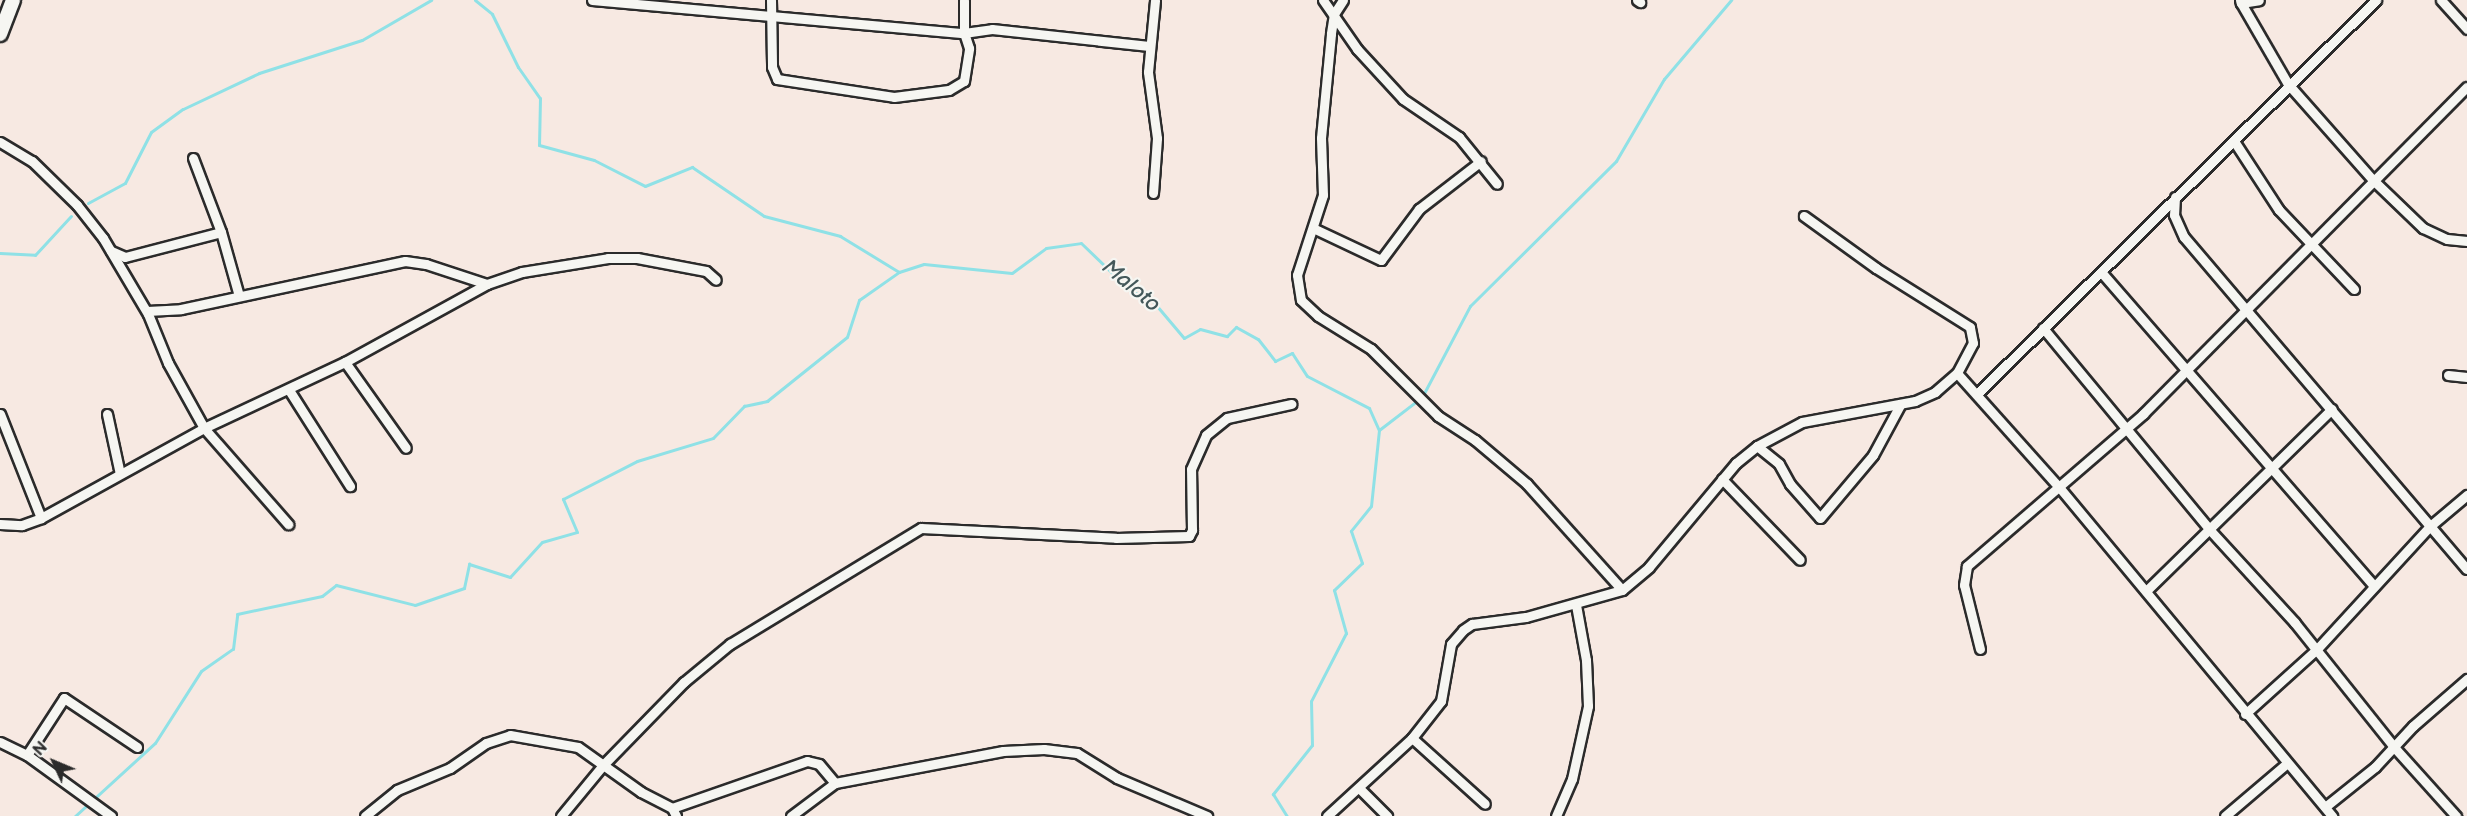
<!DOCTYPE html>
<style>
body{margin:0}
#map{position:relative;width:2467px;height:816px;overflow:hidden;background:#f7e9e2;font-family:"Balsamiq Sans",sans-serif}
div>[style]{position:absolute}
.stream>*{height:3px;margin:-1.5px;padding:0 1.5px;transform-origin:1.5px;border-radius:1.5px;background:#8fe1e6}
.roads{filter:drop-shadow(2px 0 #2b2b2b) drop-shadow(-2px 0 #2b2b2b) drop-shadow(0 2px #2b2b2b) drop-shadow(0 -2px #2b2b2b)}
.minor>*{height:9px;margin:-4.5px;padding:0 4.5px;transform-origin:4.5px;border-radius:4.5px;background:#f6f6f2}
.primary>*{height:14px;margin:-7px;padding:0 7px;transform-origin:7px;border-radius:7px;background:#f6f6f2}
span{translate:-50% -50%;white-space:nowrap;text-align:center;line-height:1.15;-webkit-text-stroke:4.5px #f6f6f2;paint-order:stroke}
.water-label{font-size:22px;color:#44585a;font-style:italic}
.north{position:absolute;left:24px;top:732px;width:60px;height:60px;-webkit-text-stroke:4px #f6f6f2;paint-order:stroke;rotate:314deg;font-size:16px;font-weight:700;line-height:24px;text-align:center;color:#2b2b2b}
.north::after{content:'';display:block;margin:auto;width:21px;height:27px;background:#2b2b2b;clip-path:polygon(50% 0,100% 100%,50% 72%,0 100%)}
</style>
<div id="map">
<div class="stream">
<div style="left:475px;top:0;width:22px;rotate:39deg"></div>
<div style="left:492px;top:14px;width:59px;rotate:63.9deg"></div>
<div style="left:518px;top:67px;width:38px;rotate:55deg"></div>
<div style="left:540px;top:98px;width:47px;rotate:91.2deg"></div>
<div style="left:539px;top:145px;width:57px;rotate:15.3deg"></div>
<div style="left:594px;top:160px;width:57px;rotate:27deg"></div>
<div style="left:645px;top:186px;width:51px;rotate:-22deg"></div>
<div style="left:692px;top:167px;width:87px;rotate:34.2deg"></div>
<div style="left:764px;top:216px;width:79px;rotate:14.7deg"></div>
<div style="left:840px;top:236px;width:69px;rotate:31.4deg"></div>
<div style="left:88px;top:203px;width:42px;rotate:-28.4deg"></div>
<div style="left:125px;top:183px;width:57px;rotate:-63deg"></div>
<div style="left:151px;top:132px;width:39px;rotate:-36deg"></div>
<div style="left:183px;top:109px;width:84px;rotate:-25.3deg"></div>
<div style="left:259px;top:73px;width:108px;rotate:-17.8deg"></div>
<div style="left:362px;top:40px;width:80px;rotate:-30.1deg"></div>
<div style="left:0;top:253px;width:35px;rotate:3deg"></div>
<div style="left:35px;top:255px;width:53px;rotate:-47.3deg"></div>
<div style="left:1379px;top:430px;width:54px;rotate:-37.5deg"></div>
<div style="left:1422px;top:397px;width:103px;rotate:-62.2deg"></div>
<div style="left:1470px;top:306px;width:206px;rotate:-44.8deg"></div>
<div style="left:1616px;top:161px;width:95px;rotate:-59.7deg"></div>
<div style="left:1664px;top:79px;width:104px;rotate:-49.7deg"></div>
<div style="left:75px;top:816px;width:108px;rotate:-42.4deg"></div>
<div style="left:155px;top:743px;width:85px;rotate:-57.4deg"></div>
<div style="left:201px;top:671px;width:39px;rotate:-35deg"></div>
<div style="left:233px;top:649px;width:35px;rotate:-83deg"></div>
<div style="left:237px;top:614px;width:87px;rotate:-12deg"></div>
<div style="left:322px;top:596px;width:18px;rotate:-38deg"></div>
<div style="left:336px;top:585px;width:81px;rotate:14.2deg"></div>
<div style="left:415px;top:605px;width:52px;rotate:-19.1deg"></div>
<div style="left:464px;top:588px;width:25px;rotate:-78deg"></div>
<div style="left:469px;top:564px;width:43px;rotate:17.6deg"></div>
<div style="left:510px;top:577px;width:47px;rotate:-47.6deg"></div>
<div style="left:542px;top:542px;width:36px;rotate:-16deg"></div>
<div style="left:577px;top:532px;width:36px;rotate:-113deg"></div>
<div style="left:563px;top:499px;width:83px;rotate:-27.2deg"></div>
<div style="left:637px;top:461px;width:79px;rotate:-16.8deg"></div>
<div style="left:713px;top:438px;width:45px;rotate:-45.9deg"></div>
<div style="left:744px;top:406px;width:24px;rotate:-12deg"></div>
<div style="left:767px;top:401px;width:102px;rotate:-38.7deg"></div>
<div style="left:847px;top:337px;width:39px;rotate:-72deg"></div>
<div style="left:859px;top:300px;width:49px;rotate:-35deg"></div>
<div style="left:899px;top:272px;width:26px;rotate:-18deg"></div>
<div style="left:924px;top:264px;width:88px;rotate:5.8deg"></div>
<div style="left:1012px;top:273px;width:42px;rotate:-36.3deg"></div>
<div style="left:1046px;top:248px;width:35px;rotate:-8deg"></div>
<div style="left:1081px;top:243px;width:71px;rotate:43.9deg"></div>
<div style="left:1132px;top:292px;width:20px;rotate:20deg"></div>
<div style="left:1151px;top:299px;width:51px;rotate:49.8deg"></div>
<div style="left:1184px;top:338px;width:18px;rotate:-29deg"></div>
<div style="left:1200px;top:329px;width:28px;rotate:15deg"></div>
<div style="left:1227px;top:336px;width:13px;rotate:-45deg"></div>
<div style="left:1236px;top:327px;width:25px;rotate:29deg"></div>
<div style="left:1258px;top:339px;width:28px;rotate:52deg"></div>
<div style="left:1275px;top:361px;width:19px;rotate:-25deg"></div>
<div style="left:1292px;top:353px;width:27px;rotate:57deg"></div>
<div style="left:1307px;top:376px;width:70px;rotate:27.3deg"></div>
<div style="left:1369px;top:408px;width:24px;rotate:66deg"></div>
<div style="left:1379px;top:430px;width:76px;rotate:96deg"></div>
<div style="left:1371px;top:506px;width:32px;rotate:129deg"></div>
<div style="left:1351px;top:531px;width:34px;rotate:71deg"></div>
<div style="left:1362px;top:563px;width:39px;rotate:136deg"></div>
<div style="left:1334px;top:590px;width:45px;rotate:74.4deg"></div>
<div style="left:1346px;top:633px;width:76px;rotate:117.2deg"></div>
<div style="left:1311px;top:701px;width:44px;rotate:88.7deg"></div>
<div style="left:1312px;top:745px;width:63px;rotate:128.5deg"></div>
<div style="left:1273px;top:794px;width:26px;rotate:58deg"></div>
</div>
<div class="roads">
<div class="minor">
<div style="left:592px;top:0;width:373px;rotate:5.1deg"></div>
<div style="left:964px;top:33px;width:28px;rotate:-8deg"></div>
<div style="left:992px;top:29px;width:158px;rotate:6.2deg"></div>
<div style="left:771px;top:0;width:67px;rotate:89.1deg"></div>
<div style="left:772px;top:67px;width:13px;rotate:67deg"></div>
<div style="left:777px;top:79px;width:118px;rotate:8.7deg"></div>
<div style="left:894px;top:97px;width:55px;rotate:-7.3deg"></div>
<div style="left:949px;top:90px;width:17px;rotate:-31deg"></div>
<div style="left:964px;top:81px;width:33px;rotate:-81deg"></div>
<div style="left:969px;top:48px;width:16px;rotate:-108deg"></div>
<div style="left:964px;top:33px;width:33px;rotate:-90deg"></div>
<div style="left:1323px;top:0;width:60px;rotate:55.2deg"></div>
<div style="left:1357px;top:49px;width:68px;rotate:47.4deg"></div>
<div style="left:1403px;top:99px;width:68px;rotate:34.2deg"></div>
<div style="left:1459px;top:137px;width:60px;rotate:51deg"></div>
<div style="left:1343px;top:0;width:17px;rotate:123deg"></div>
<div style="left:1334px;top:14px;width:20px;rotate:99deg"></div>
<div style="left:1331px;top:34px;width:104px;rotate:95.5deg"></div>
<div style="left:1321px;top:138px;width:57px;rotate:88deg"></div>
<div style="left:1323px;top:195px;width:84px;rotate:108deg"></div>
<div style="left:1297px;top:275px;width:25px;rotate:81deg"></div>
<div style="left:1301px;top:300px;width:23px;rotate:43deg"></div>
<div style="left:1318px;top:316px;width:62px;rotate:31.9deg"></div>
<div style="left:1371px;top:349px;width:95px;rotate:45deg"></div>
<div style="left:1438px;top:416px;width:44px;rotate:33deg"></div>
<div style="left:1475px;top:440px;width:68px;rotate:40.2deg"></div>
<div style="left:1527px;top:484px;width:142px;rotate:48.1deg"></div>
<div style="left:1637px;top:0;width:4px;rotate:34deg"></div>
<div style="left:2240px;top:0;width:3px;rotate:72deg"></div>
<div style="left:2241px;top:3px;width:18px;rotate:-9deg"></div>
<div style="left:2441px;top:0;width:39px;rotate:48deg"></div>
<div style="left:2241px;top:3px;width:94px;rotate:59.9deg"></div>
<div style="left:2288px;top:84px;width:127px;rotate:48.5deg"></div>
<div style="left:2372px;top:179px;width:71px;rotate:43.9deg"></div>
<div style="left:2423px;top:228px;width:26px;rotate:25deg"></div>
<div style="left:2447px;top:239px;width:20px;rotate:6deg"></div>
<div style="left:2234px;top:141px;width:82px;rotate:56.9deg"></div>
<div style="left:2279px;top:210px;width:109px;rotate:46.5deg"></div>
<div style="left:0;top:142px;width:37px;rotate:31deg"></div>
<div style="left:32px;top:161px;width:63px;rotate:44.4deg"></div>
<div style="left:77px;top:205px;width:42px;rotate:51.8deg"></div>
<div style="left:103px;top:238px;width:88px;rotate:59.4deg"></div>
<div style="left:148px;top:314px;width:53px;rotate:67.8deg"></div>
<div style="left:168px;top:363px;width:74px;rotate:61deg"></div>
<div style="left:204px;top:428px;width:128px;rotate:48.8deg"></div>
<div style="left:193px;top:158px;width:79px;rotate:69.3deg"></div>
<div style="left:221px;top:232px;width:66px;rotate:74.3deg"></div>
<div style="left:1153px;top:193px;width:55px;rotate:-85.8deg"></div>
<div style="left:1157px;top:138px;width:67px;rotate:-97.8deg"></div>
<div style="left:1148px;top:72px;width:72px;rotate:-84.4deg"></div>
<div style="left:2175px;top:197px;width:18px;rotate:93deg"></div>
<div style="left:2174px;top:215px;width:24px;rotate:66deg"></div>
<div style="left:2184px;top:237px;width:436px;rotate:49.6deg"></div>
<div style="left:1315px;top:229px;width:73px;rotate:25.2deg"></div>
<div style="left:1381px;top:260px;width:64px;rotate:-53.3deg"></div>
<div style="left:1419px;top:209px;width:78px;rotate:-37.7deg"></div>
<div style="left:111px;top:251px;width:15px;rotate:23deg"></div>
<div style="left:125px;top:257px;width:99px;rotate:-14.6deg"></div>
<div style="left:2102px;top:273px;width:415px;rotate:49deg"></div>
<div style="left:147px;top:311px;width:34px;rotate:-3deg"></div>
<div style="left:181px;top:309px;width:229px;rotate:-12.1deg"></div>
<div style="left:405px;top:261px;width:21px;rotate:8deg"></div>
<div style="left:426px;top:264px;width:64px;rotate:18.2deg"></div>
<div style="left:2043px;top:328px;width:261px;rotate:50.4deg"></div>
<div style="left:2209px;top:529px;width:127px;rotate:47.5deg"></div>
<div style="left:2295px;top:623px;width:159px;rotate:51.4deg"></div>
<div style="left:2394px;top:747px;width:93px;rotate:48.1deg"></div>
<div style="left:345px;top:362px;width:105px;rotate:54.7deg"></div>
<div style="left:1957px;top:373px;width:153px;rotate:48.2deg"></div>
<div style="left:2059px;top:487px;width:428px;rotate:50.3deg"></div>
<div style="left:2448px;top:375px;width:19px;rotate:6deg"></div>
<div style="left:289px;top:390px;width:114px;rotate:57.6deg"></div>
<div style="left:1977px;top:394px;width:561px;rotate:-44.64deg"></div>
<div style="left:0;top:414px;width:112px;rotate:68.5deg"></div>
<div style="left:107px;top:414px;width:61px;rotate:77.8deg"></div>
<div style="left:1757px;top:446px;width:28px;rotate:39deg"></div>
<div style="left:1779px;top:464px;width:23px;rotate:61deg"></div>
<div style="left:1790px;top:484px;width:45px;rotate:48.6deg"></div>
<div style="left:1820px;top:518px;width:82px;rotate:-49.9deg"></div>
<div style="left:1873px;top:455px;width:57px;rotate:-61.6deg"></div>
<div style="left:1722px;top:479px;width:112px;rotate:46.1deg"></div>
<div style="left:0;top:524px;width:22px;rotate:3deg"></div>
<div style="left:22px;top:525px;width:20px;rotate:-20deg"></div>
<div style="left:41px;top:518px;width:186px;rotate:-28.9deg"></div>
<div style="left:204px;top:428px;width:156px;rotate:-25.1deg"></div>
<div style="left:345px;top:362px;width:162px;rotate:-28.8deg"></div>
<div style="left:487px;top:284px;width:37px;rotate:-19deg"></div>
<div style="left:522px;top:272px;width:87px;rotate:-9.2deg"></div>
<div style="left:608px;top:258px;width:29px"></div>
<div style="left:637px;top:258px;width:70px;rotate:10.7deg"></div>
<div style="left:706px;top:271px;width:13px;rotate:42deg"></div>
<div style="left:2146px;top:591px;width:260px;rotate:-44.4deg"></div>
<div style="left:1980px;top:649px;width:66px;rotate:-104deg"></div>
<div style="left:1964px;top:585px;width:19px;rotate:-81deg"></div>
<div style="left:1967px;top:566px;width:233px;rotate:-40.8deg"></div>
<div style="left:2143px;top:414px;width:460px;rotate:-45.3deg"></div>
<div style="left:2245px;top:714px;width:97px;rotate:-42.1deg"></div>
<div style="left:2317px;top:649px;width:166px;rotate:-47.4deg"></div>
<div style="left:2429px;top:527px;width:50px;rotate:-40.1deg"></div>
<div style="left:1412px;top:738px;width:98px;rotate:42.1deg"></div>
<div style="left:0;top:742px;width:30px;rotate:26deg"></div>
<div style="left:27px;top:755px;width:104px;rotate:36deg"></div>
<div style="left:27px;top:755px;width:68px;rotate:-57deg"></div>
<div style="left:64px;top:698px;width:88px;rotate:33.9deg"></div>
<div style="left:1359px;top:788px;width:40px;rotate:45deg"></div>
<div style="left:2325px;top:807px;width:64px;rotate:-38.7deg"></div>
<div style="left:2375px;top:767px;width:56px;rotate:-47.2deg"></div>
<div style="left:2413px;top:726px;width:72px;rotate:-41deg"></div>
<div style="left:672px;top:808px;width:143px;rotate:-19.2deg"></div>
<div style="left:807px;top:761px;width:12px;rotate:14deg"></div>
<div style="left:819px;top:764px;width:25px;rotate:50deg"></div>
<div style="left:365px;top:816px;width:41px;rotate:-39.1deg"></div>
<div style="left:397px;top:790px;width:57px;rotate:-22.5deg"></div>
<div style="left:450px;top:768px;width:44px;rotate:-34.8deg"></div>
<div style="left:486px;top:743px;width:25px;rotate:-18deg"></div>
<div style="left:510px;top:735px;width:69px;rotate:10deg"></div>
<div style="left:578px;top:747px;width:77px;rotate:35.5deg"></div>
<div style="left:641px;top:792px;width:35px;rotate:27deg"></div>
<div style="left:672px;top:808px;width:9px;rotate:63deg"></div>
<div style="left:561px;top:816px;width:66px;rotate:-50.5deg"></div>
<div style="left:603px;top:765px;width:116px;rotate:-45.7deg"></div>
<div style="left:684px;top:682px;width:60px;rotate:-39.6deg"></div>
<div style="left:730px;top:644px;width:223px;rotate:-31.3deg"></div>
<div style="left:921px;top:528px;width:195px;rotate:2.9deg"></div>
<div style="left:1116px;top:538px;width:73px;rotate:-1.6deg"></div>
<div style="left:1189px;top:536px;width:7px;rotate:-63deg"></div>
<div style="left:1192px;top:530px;width:61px;rotate:-90.9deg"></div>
<div style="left:1191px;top:469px;width:37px;rotate:-66deg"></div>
<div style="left:1206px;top:435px;width:27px;rotate:-39deg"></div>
<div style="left:1227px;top:418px;width:66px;rotate:-12.3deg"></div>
<div style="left:791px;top:816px;width:55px;rotate:-36.9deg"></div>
<div style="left:835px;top:783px;width:171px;rotate:-10.8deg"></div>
<div style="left:1003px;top:751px;width:41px;rotate:-2.8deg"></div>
<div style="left:1044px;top:749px;width:33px;rotate:7deg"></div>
<div style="left:1077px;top:753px;width:47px;rotate:32deg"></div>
<div style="left:1117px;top:778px;width:98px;rotate:22.9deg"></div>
<div style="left:1327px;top:816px;width:115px;rotate:-42.5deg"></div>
<div style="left:1412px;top:738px;width:47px;rotate:-51.9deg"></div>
<div style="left:1441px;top:701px;width:58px;rotate:-80deg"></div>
<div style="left:1451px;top:644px;width:18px;rotate:-49deg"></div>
<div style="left:1463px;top:630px;width:11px;rotate:-34deg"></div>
<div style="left:1472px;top:624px;width:54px;rotate:-7.4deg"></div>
<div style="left:1526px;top:617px;width:100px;rotate:-15.7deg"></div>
<div style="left:1622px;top:590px;width:35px;rotate:-40deg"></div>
<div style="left:1649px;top:567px;width:136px;rotate:-50.1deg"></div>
<div style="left:1736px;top:463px;width:27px;rotate:-39deg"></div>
<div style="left:1757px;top:446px;width:51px;rotate:-28.1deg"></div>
<div style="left:1802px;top:422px;width:115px;rotate:-10.5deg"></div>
<div style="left:1915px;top:401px;width:22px;rotate:-24deg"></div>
<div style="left:1935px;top:392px;width:29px;rotate:-41deg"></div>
<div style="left:1957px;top:373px;width:34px;rotate:-62deg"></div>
<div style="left:1973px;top:343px;width:16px;rotate:-101deg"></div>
<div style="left:1970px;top:327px;width:111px;rotate:-147.9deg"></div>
<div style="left:1876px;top:268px;width:89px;rotate:-144.2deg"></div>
<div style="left:1556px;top:816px;width:40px;rotate:-66.6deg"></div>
<div style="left:1572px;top:779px;width:75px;rotate:-77.6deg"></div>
<div style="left:1588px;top:706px;width:46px;rotate:-92.5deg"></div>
<div style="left:1586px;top:660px;width:56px;rotate:-100.3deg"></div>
<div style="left:2225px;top:816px;width:80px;rotate:-40.4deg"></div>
</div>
<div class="primary">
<div style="left:0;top:34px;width:36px;rotate:-69deg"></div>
</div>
</div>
<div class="water-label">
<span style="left:1131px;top:286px;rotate:40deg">Maloto</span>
</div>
<div class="north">N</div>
</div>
